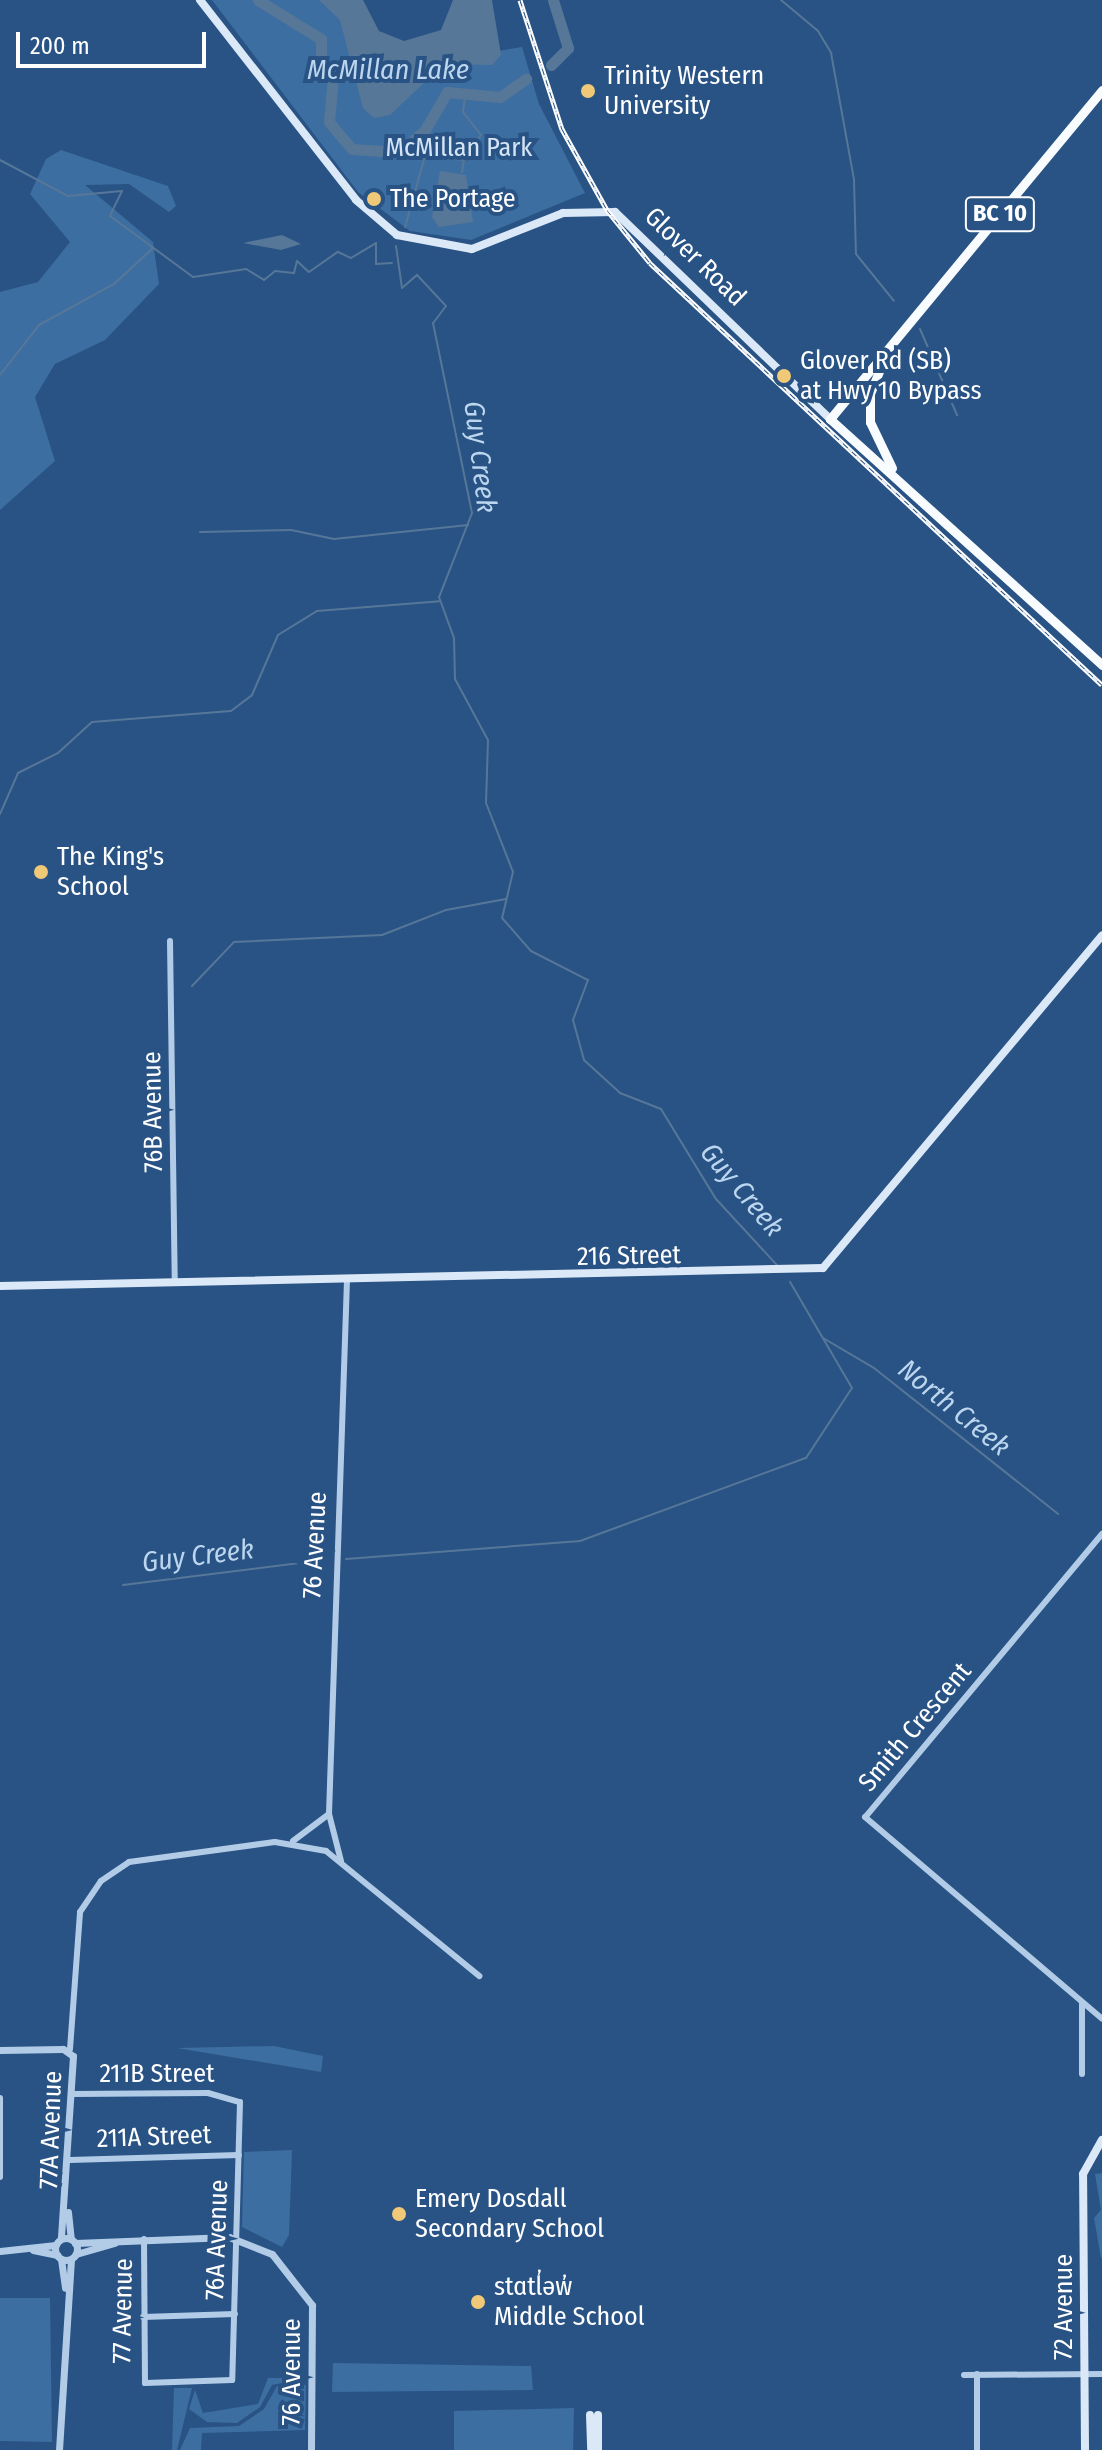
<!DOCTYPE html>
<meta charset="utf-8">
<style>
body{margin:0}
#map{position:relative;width:1102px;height:2450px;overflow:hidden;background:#285384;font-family:"Fira Sans Condensed",sans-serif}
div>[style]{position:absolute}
.green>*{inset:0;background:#3d6ea1}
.water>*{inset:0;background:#577798}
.stream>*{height:2px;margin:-1px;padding:0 1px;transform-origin:1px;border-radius:1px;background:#577798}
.river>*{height:11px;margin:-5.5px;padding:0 5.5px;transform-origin:5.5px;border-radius:5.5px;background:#577798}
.minor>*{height:6px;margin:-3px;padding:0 3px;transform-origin:3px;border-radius:3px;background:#b2cce7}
.tertiary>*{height:7px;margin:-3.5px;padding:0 3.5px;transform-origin:3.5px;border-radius:3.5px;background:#b2cce7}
.tertiary>.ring{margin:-3.5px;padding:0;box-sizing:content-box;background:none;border:7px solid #b2cce7;border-radius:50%}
.secondary>*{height:8px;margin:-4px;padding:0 4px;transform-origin:4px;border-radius:4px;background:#dbe8f7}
.trunk>*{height:9px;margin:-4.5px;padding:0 4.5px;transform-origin:4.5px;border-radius:4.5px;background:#f9fcfe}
.rail>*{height:5px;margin-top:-2.5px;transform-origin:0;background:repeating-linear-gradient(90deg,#285384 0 6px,#fff 0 12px);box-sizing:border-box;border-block:2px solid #fff}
.dots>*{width:22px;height:22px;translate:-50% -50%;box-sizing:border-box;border:4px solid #285384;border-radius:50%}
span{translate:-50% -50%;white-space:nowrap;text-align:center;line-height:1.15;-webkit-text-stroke:8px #285384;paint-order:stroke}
.shield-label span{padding:2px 6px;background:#285384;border:2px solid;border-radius:6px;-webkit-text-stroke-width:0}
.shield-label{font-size:24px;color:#fff;font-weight:700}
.poi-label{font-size:26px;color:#fff}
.left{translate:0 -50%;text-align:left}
.park-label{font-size:26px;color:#d5e5f6}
.street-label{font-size:26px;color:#fff}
.water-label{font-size:28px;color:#bdd6ef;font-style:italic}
.scale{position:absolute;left:16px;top:32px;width:190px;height:36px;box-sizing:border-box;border:4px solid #fff;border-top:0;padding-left:10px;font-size:24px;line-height:28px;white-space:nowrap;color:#fff;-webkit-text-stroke:6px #285384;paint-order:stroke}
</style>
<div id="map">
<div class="green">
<div style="clip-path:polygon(212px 0,329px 0,398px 68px,522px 47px,539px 104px,585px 193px,471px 240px,410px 231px,358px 192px)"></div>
<div style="clip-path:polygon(61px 150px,168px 186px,176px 206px,169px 212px,129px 184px,85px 185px,153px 242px,159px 284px,105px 340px,55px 364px,35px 397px,55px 461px,0 510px,0 292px,38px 282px,70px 242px,30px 194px,46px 159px)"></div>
<div style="clip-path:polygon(274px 2046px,323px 2056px,321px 2072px,177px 2048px)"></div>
<div style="clip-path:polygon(292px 2150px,289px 2235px,282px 2247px,242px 2227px,244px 2152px)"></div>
<div style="clip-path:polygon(1102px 2173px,1102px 2258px,1101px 2258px,1094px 2218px,1101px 2210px,1095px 2174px)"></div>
<div style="clip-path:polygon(0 2298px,50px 2298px,52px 2442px,0 2441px)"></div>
<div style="clip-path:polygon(333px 2363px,531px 2366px,533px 2390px,332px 2392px)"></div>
<div style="clip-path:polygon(268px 2378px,307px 2378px,272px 2385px,260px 2407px,237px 2423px,207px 2422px,189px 2409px,195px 2390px,203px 2413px,258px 2404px)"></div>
<div style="clip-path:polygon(306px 2385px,305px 2430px,202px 2433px,201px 2450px,180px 2450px,190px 2428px,239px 2426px,264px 2409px,277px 2386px)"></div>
<div style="clip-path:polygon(174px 2388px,192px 2388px,177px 2450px,172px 2450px)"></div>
<div style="clip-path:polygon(574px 2408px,573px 2450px,454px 2450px,454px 2411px)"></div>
</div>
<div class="water">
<div style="clip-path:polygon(319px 0,363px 0,379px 31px,404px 41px,441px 30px,453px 0,492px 0,501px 55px,492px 65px,444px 64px,390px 115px,374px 118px,363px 108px,340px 20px)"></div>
<div style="clip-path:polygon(440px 171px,466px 175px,473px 222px,439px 227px,432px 217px)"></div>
<div style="clip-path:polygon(282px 235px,301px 244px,281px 250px,243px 243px)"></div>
</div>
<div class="stream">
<div style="left:781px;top:0;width:48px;rotate:40deg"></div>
<div style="left:818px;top:31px;width:26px;rotate:59deg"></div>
<div style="left:831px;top:53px;width:129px;rotate:79.7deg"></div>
<div style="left:854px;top:180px;width:74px;rotate:88.5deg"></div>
<div style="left:856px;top:254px;width:60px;rotate:51deg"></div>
<div style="left:411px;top:145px;width:16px;rotate:38deg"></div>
<div style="left:0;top:160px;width:77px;rotate:27.9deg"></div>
<div style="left:68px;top:196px;width:54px;rotate:-5.3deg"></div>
<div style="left:122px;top:191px;width:28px;rotate:116deg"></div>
<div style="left:110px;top:216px;width:103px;rotate:36.3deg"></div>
<div style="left:193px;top:277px;width:54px;rotate:-8.6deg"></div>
<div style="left:246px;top:269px;width:21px;rotate:31deg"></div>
<div style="left:264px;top:280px;width:14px;rotate:-39deg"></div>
<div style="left:275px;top:271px;width:19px;rotate:6deg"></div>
<div style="left:294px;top:273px;width:12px;rotate:-76deg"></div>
<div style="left:297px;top:261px;width:16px;rotate:43deg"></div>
<div style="left:309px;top:272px;width:35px;rotate:-35deg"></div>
<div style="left:338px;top:252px;width:14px;rotate:25deg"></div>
<div style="left:351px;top:258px;width:29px;rotate:-31deg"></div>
<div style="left:376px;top:243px;width:21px;rotate:90deg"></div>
<div style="left:376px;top:264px;width:16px;rotate:-4deg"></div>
<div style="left:462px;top:172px;width:12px;rotate:-81deg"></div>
<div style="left:405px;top:227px;width:74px;rotate:-74.3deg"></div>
<div style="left:425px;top:156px;width:39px;rotate:6deg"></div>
<div style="left:464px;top:160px;width:30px;rotate:-56deg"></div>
<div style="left:481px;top:135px;width:29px;rotate:-128deg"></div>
<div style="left:463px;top:112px;width:21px;rotate:-82deg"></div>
<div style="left:396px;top:246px;width:42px;rotate:81.9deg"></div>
<div style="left:402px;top:288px;width:20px;rotate:-41deg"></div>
<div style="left:417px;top:275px;width:42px;rotate:46.9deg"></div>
<div style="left:446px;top:306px;width:21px;rotate:127deg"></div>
<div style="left:433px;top:323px;width:194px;rotate:78.4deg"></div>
<div style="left:472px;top:513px;width:90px;rotate:111.4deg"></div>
<div style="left:439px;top:597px;width:44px;rotate:69.9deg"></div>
<div style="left:454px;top:638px;width:41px;rotate:88.6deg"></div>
<div style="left:455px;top:679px;width:69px;rotate:61.6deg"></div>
<div style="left:488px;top:740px;width:63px;rotate:91.8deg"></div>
<div style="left:486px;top:803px;width:74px;rotate:68.6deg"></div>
<div style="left:513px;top:872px;width:47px;rotate:103.4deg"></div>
<div style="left:502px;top:918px;width:44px;rotate:48.7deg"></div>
<div style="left:531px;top:951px;width:64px;rotate:27deg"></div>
<div style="left:588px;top:980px;width:43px;rotate:110.6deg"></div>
<div style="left:573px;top:1020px;width:41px;rotate:74.6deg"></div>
<div style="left:584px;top:1060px;width:49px;rotate:42.5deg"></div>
<div style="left:620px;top:1093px;width:44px;rotate:21.3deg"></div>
<div style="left:661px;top:1109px;width:105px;rotate:58.6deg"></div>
<div style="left:716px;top:1199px;width:90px;rotate:47.3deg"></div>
<div style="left:920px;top:329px;width:94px;rotate:66.7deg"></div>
<div style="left:0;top:375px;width:63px;rotate:-52deg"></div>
<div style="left:39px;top:325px;width:85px;rotate:-28.7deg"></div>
<div style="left:114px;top:284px;width:53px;rotate:-42.7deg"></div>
<div style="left:924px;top:402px;width:28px;rotate:-49deg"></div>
<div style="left:200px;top:532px;width:91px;rotate:-1.3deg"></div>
<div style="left:291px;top:530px;width:44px;rotate:11.8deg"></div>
<div style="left:334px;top:539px;width:135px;rotate:-6deg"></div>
<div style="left:0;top:814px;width:45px;rotate:-66.3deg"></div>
<div style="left:18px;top:773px;width:45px;rotate:-26.6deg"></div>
<div style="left:58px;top:753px;width:46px;rotate:-42.4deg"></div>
<div style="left:92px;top:722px;width:139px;rotate:-4.5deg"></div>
<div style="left:231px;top:711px;width:26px;rotate:-37deg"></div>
<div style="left:252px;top:695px;width:65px;rotate:-66.6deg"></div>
<div style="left:278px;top:635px;width:46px;rotate:-31.6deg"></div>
<div style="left:317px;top:611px;width:123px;rotate:-4.6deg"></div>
<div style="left:192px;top:986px;width:61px;rotate:-46.3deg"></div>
<div style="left:234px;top:942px;width:148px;rotate:-2.7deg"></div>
<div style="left:382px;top:935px;width:69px;rotate:-21.3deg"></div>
<div style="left:446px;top:910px;width:61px;rotate:-10.4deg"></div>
<div style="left:823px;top:1338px;width:59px;rotate:30.5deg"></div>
<div style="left:874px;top:1368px;width:235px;rotate:38.4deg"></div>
<div style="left:346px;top:1559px;width:235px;rotate:-4.4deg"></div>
<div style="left:580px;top:1541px;width:241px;rotate:-20.2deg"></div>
<div style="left:806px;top:1458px;width:84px;rotate:-56.7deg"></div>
<div style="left:852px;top:1388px;width:123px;rotate:-120.3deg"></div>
<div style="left:123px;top:1585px;width:204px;rotate:-7.1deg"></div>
</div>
<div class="river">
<div style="left:258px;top:0;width:74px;rotate:31.8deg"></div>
<div style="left:321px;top:39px;width:21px;rotate:90deg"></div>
<div style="left:321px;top:60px;width:21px;rotate:55deg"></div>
<div style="left:333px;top:77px;width:45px;rotate:95.1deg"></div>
<div style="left:329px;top:122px;width:35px;rotate:50deg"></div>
<div style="left:352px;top:149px;width:47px;rotate:3.7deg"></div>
<div style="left:399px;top:152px;width:34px;rotate:-40deg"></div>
<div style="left:425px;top:130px;width:44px;rotate:-59.9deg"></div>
<div style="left:447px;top:92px;width:53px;rotate:5.4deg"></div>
<div style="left:500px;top:97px;width:32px;rotate:-35deg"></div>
<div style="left:551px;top:65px;width:24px;rotate:-45deg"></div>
<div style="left:568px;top:48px;width:50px;rotate:-107.4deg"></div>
</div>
<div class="minor">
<div style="left:170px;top:941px;width:342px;rotate:89.2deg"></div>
<div style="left:1102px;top:1534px;width:369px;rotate:129.9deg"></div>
<div style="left:865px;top:1817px;width:311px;rotate:40.4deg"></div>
<div style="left:293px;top:1841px;width:45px;rotate:-36.9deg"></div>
<div style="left:341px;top:1861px;width:49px;rotate:-104.3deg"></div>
<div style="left:329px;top:1814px;width:535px;rotate:-88.07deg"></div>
<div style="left:1082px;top:2003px;width:71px;rotate:90deg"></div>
<div style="left:70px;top:2049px;width:137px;rotate:-85.8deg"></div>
<div style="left:80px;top:1912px;width:37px;rotate:-56deg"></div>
<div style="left:101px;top:1881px;width:34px;rotate:-34deg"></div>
<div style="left:129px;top:1862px;width:147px;rotate:-7.8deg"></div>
<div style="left:275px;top:1842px;width:52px;rotate:10deg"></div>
<div style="left:326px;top:1851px;width:198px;rotate:39.2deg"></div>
<div style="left:72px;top:2094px;width:136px;rotate:-0.4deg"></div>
<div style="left:208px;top:2093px;width:33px;rotate:16deg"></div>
<div style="left:240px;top:2102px;width:278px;rotate:91.6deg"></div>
<div style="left:232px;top:2380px;width:87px;rotate:178deg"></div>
<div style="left:145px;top:2383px;width:144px;rotate:-90.4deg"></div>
<div style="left:0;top:2098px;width:79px;rotate:90deg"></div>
<div style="left:70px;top:2160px;width:169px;rotate:-1.7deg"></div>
<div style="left:143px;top:2317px;width:92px;rotate:-1.9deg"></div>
<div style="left:977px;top:2374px;width:76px;rotate:90deg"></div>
<div style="left:964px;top:2375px;width:138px;rotate:-0.4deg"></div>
</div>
<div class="tertiary">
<div style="left:0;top:2050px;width:63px;rotate:-0.9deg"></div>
<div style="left:63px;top:2049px;width:12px;rotate:35deg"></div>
<div style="left:73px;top:2056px;width:183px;rotate:93.8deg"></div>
<div style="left:68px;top:2212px;width:27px;rotate:84deg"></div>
<div class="ring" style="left:55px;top:2238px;width:15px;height:15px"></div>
<div style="left:75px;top:2243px;width:154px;rotate:-2.2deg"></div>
<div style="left:229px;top:2237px;width:46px;rotate:21.6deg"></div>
<div style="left:272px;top:2254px;width:65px;rotate:51.9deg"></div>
<div style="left:312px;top:2305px;width:145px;rotate:90.4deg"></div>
<div style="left:33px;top:2250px;width:25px;rotate:12deg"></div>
<div style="left:0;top:2251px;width:56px;rotate:-6.1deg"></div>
<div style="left:76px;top:2254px;width:40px;rotate:-16deg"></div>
<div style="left:61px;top:2259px;width:29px;rotate:82deg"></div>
<div style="left:59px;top:2450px;width:191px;rotate:-86.4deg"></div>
</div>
<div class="secondary">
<div style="left:200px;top:0;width:254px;rotate:52deg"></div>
<div style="left:356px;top:200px;width:54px;rotate:40.5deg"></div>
<div style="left:397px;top:235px;width:76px;rotate:10.6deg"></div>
<div style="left:472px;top:249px;width:98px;rotate:-21.6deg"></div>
<div style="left:563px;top:213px;width:52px;rotate:-1.1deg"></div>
<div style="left:615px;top:212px;width:298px;rotate:43.9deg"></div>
<div style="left:0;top:1286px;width:823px;rotate:-1.25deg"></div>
<div style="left:823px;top:1268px;width:434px;rotate:-50deg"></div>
<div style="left:590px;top:2415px;width:35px;rotate:88deg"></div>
<div style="left:598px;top:2415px;width:35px;rotate:90deg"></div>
<div style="left:1085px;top:2450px;width:276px;rotate:-90.4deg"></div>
<div style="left:1083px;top:2174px;width:39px;rotate:-61deg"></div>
</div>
<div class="trunk">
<div style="left:1102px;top:90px;width:427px;rotate:129.6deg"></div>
<div style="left:830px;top:419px;width:367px;rotate:42.1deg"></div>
<div style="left:884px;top:359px;width:37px;rotate:112deg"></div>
<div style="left:870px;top:393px;width:29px;rotate:90deg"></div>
<div style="left:870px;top:422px;width:51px;rotate:64.4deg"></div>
</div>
<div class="rail">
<div style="left:520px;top:0;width:136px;rotate:72deg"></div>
<div style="left:562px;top:129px;width:93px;rotate:60.9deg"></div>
<div style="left:607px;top:210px;width:68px;rotate:50.9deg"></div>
<div style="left:650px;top:263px;width:618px;rotate:43.03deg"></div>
</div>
<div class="dots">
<div style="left:588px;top:91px;background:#efc878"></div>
<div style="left:374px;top:199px;background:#efc878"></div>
<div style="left:784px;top:376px;background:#efc878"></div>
<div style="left:41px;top:872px;background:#efc878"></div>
<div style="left:399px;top:2214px;background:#efc878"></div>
<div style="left:478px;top:2302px;background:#efc878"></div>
</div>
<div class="shield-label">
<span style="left:1000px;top:214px">BC 10</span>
</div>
<div class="poi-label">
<span class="left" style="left:604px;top:91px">Trinity Western<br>University</span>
<span class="left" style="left:390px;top:199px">The Portage</span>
<span class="left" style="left:800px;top:376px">Glover Rd (SB)<br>at Hwy 10 Bypass</span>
<span class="left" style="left:57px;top:872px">The King's<br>School</span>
<span class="left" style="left:415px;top:2214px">Emery Dosdall<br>Secondary School</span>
<span class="left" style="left:494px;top:2302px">stɑtl̓əw̓<br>Middle School</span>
</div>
<div class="park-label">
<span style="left:459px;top:148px">McMillan Park</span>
</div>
<div class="street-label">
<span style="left:695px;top:257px;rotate:44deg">Glover Road</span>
<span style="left:153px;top:1112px;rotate:-91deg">76B Avenue</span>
<span style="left:629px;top:1256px;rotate:-1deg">216 Street</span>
<span style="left:315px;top:1545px;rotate:-87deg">76 Avenue</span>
<span style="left:915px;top:1727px;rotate:-50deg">Smith Crescent</span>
<span style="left:157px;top:2074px">211B Street</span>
<span style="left:51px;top:2130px;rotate:-88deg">77A Avenue</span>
<span style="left:154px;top:2137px;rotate:-2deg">211A Street</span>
<span style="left:217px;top:2240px;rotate:-88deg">76A Avenue</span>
<span style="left:1064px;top:2307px;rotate:-90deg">72 Avenue</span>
<span style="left:123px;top:2311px;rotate:-89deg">77 Avenue</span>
<span style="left:292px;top:2372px;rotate:-90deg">76 Avenue</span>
</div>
<div class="water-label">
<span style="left:388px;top:70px">McMillan Lake</span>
<span style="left:480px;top:457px;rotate:83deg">Guy Creek</span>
<span style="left:742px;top:1190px;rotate:50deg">Guy Creek</span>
<span style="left:954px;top:1408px;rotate:39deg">North Creek</span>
<span style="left:198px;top:1556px;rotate:-7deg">Guy Creek</span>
</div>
<div class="scale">200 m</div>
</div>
